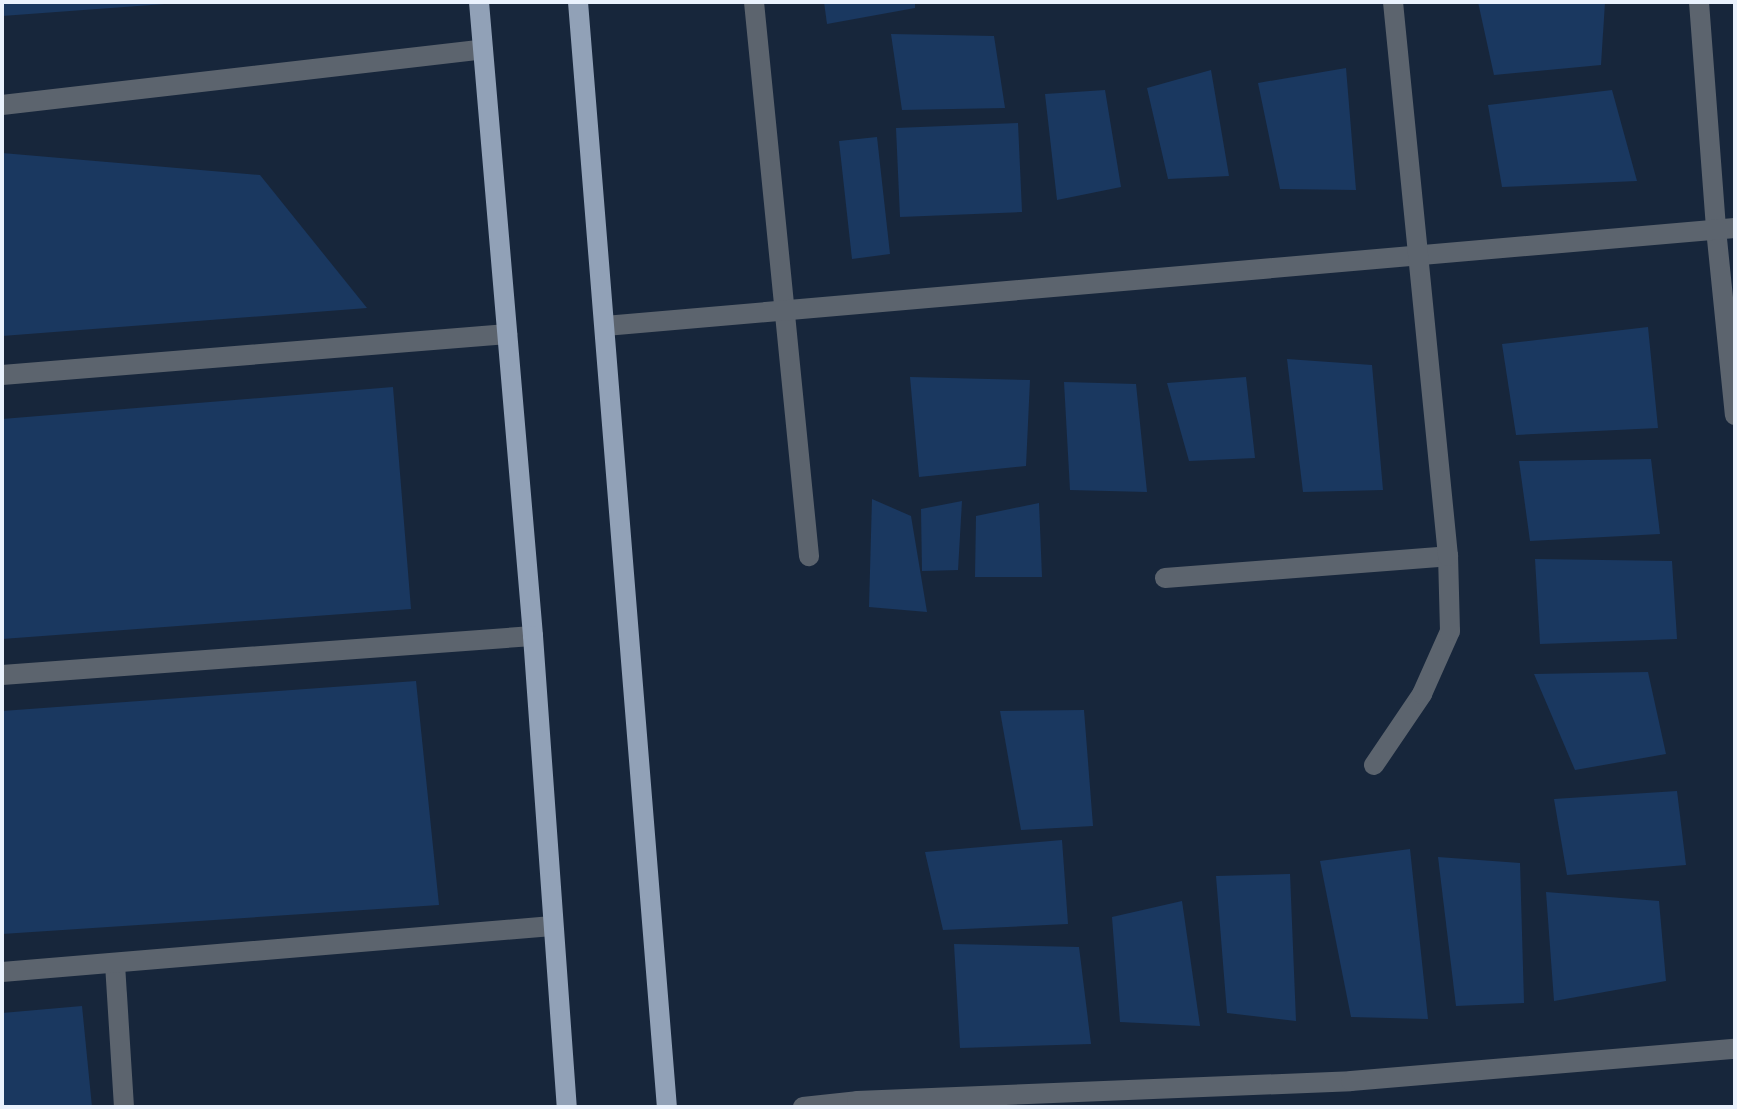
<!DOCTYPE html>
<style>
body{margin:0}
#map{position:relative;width:1737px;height:1109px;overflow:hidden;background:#17263b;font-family:"IBM Plex Serif",serif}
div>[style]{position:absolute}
.building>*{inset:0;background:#1a3860}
.minor>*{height:20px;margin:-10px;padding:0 10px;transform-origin:10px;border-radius:10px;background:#5c646e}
.major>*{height:20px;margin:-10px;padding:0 10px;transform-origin:10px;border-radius:10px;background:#91a1b7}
span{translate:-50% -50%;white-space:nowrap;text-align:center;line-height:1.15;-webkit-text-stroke:6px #090f18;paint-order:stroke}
.frame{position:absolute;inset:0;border:4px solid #eaf2fd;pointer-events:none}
</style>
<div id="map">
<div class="building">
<div style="clip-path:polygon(2px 2px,165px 2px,165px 4px,2px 16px)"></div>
<div style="clip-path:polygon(824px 2px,915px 2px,915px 8px,827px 24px)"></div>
<div style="clip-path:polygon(1478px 2px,1605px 2px,1601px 65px,1494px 75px)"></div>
<div style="clip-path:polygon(891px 34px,994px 36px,1005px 108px,902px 110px)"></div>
<div style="clip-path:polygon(1346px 68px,1356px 190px,1280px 189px,1258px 83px)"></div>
<div style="clip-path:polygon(1211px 70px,1229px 176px,1168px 179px,1147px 88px)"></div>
<div style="clip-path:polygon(1105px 90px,1121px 187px,1057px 200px,1045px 94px)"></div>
<div style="clip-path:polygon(1612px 90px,1637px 181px,1502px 187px,1488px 105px)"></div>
<div style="clip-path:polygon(1018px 123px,1022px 212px,900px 217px,896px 128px)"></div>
<div style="clip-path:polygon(877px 137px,890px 254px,852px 259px,839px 141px)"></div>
<div style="clip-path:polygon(2px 153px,260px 175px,367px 308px,2px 336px)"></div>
<div style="clip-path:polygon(1648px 327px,1658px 428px,1516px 435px,1502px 344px)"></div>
<div style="clip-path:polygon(1287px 359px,1372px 365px,1383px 490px,1303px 492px)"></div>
<div style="clip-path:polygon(910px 377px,1030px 380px,1026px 466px,919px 477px)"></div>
<div style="clip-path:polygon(1246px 377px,1255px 458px,1189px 461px,1167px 383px)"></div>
<div style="clip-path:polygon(1064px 382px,1136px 384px,1147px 492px,1070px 490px)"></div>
<div style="clip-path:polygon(393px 387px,411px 609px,2px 639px,2px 419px)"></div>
<div style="clip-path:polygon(1651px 459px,1660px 534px,1530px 541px,1519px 461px)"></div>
<div style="clip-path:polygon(872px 499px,911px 516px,927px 612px,869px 607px)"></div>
<div style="clip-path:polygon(962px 501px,958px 570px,922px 571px,921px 509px)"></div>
<div style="clip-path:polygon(1039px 503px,1042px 577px,975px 577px,976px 516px)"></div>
<div style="clip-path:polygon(1535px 559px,1672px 561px,1677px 639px,1540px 644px)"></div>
<div style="clip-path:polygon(1648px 672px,1666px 754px,1575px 770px,1534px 674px)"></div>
<div style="clip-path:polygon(416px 681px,439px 905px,2px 934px,2px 711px)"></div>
<div style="clip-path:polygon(1084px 710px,1093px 826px,1021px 830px,1000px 711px)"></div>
<div style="clip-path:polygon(1677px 791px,1686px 865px,1567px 875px,1554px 799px)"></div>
<div style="clip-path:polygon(1062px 840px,1068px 924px,943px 930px,925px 852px)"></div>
<div style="clip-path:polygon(1410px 849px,1428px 1019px,1351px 1017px,1320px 861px)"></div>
<div style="clip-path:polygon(1438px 857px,1520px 863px,1524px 1003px,1456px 1006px)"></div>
<div style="clip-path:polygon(1290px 874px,1296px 1021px,1227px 1013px,1216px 876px)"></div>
<div style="clip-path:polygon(1546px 892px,1659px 901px,1666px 981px,1554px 1001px)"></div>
<div style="clip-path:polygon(1182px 901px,1200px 1026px,1120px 1022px,1112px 917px)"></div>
<div style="clip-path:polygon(954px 944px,1079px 947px,1091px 1044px,960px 1048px)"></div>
<div style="clip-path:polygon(82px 1006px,92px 1107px,2px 1107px,2px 1013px)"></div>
</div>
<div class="minor">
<div style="left:754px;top:2px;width:557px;rotate:84.33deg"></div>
<div style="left:1699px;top:2px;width:228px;rotate:85.7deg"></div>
<div style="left:1716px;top:229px;width:187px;rotate:84.2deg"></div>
<div style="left:2px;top:105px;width:484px;rotate:-6.6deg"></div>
<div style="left:605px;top:326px;width:1134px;rotate:-4.96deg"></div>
<div style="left:2px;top:375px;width:507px;rotate:-4.64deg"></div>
<div style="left:1165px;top:578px;width:284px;rotate:-4.4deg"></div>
<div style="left:2px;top:675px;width:532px;rotate:-4.2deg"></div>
<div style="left:1374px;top:765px;width:86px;rotate:-55.9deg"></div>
<div style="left:1422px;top:694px;width:69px;rotate:-66deg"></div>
<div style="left:1450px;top:631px;width:75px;rotate:-91.5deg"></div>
<div style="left:1448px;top:556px;width:557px;rotate:-95.67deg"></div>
<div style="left:115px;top:964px;width:143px;rotate:86.4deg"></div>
<div style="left:2px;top:972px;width:552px;rotate:-4.78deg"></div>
<div style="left:803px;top:1107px;width:54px;rotate:-6.3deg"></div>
<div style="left:857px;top:1101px;width:494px;rotate:-2.3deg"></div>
<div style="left:1351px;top:1081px;width:385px;rotate:-4.8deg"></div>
</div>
<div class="major">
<div style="left:479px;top:2px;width:636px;rotate:85.13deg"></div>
<div style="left:533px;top:636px;width:472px;rotate:85.9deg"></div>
<div style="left:578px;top:2px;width:1109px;rotate:85.4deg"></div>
</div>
<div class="frame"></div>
</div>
